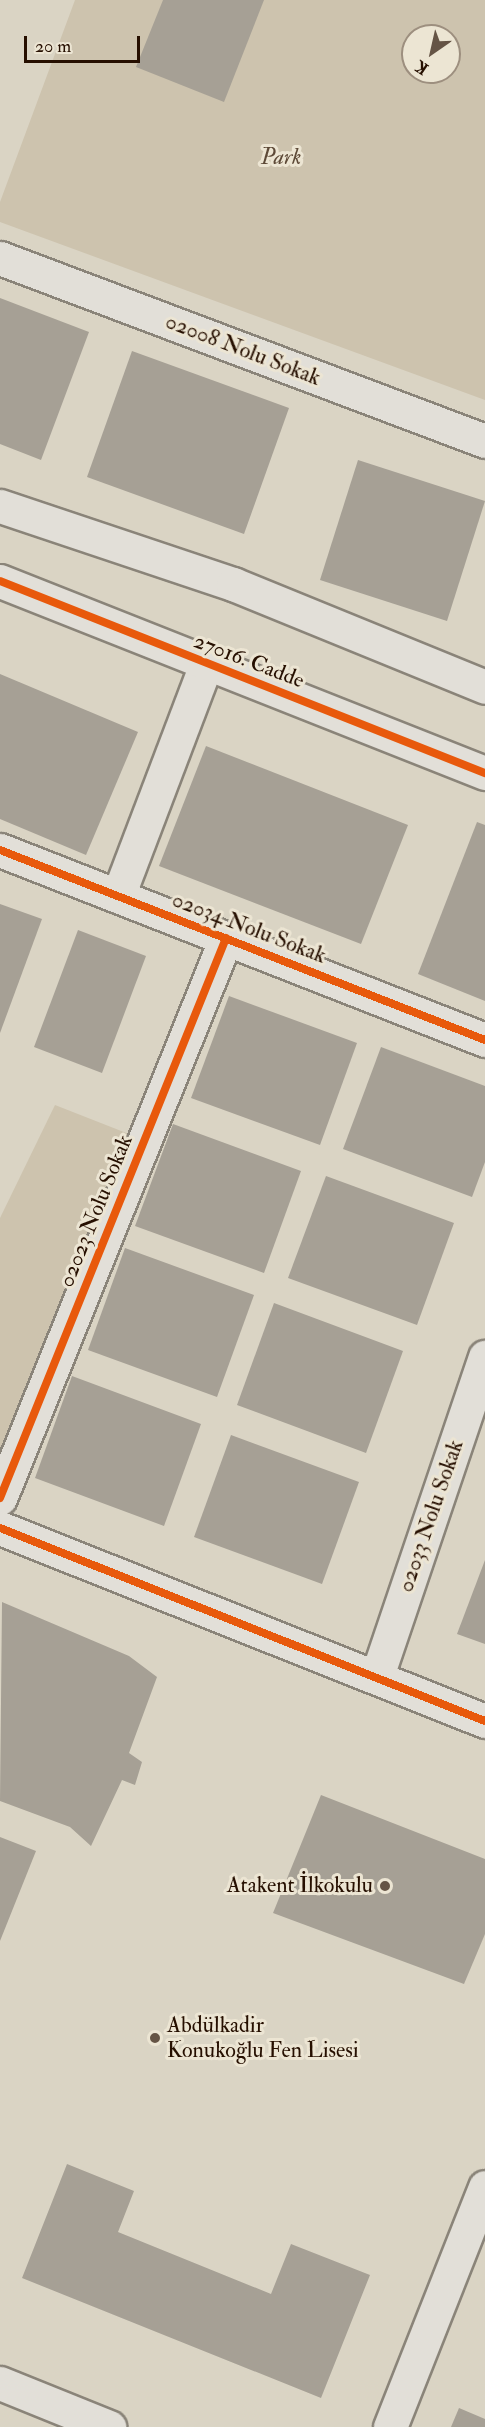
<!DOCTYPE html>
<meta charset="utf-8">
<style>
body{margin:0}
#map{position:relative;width:485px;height:2427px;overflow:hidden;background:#dad4c4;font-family:"IM FELL Double Pica",serif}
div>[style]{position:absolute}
.green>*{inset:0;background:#cdc3ae}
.building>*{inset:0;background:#a6a095}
.roads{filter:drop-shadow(2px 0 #8a8479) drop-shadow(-2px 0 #8a8479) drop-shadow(0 2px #8a8479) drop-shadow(0 -2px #8a8479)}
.minor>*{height:33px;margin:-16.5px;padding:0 16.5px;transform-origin:16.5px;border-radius:16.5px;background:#e2dfd8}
.tertiary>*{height:33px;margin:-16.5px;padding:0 16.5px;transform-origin:16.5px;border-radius:16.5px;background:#e2dfd8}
.cycleway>*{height:8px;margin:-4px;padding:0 4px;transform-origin:4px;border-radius:4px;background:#e8590c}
.dots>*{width:16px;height:16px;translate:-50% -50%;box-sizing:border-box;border:3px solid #ece5d3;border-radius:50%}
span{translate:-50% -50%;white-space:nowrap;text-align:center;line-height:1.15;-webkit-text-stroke:6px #ece5d3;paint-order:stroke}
.park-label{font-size:22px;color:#5d4937;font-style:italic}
.street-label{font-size:22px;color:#260f00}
.poi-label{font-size:22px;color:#260f00}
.right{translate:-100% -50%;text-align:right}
.left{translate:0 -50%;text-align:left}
.north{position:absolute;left:401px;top:24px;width:60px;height:60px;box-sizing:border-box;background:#ece5d3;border:2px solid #9d8f7f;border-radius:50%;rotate:214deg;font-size:16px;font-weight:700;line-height:24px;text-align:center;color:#260f00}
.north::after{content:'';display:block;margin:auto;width:21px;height:27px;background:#655445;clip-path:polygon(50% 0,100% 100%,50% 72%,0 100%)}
.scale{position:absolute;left:24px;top:36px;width:116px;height:27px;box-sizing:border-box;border:3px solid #260f00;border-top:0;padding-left:8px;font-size:18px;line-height:21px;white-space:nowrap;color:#260f00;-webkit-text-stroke:4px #ece5d3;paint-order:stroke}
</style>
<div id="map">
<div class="green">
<div style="clip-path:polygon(evenodd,75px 0,485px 0,485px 400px,0 222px,0 202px,75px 0,413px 36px,449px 36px,449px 72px,413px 72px,413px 36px)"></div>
<div style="clip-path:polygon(55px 1105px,134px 1136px,0 1455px,0 1218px)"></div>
</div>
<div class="building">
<div style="clip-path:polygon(163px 0,264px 0,224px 102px,136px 67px)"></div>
<div style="clip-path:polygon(0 298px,89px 332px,41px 460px,0 444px)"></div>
<div style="clip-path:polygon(132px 351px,289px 408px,244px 534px,87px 477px)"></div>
<div style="clip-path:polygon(358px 460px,485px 501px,447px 621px,320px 580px)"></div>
<div style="clip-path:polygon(0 674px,138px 732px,86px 855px,0 819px)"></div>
<div style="clip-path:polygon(206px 746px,408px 825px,361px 944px,159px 866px)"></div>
<div style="clip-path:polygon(477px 822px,485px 825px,485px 1001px,418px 974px)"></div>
<div style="clip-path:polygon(0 904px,42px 919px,0 1033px)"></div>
<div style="clip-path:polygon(78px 930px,146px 956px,102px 1073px,34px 1047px)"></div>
<div style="clip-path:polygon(229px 996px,357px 1043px,320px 1145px,191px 1098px)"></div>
<div style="clip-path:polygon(381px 1047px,485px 1086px,485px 1162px,472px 1197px,343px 1149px)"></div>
<div style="clip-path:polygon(173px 1124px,301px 1171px,264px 1273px,135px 1226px)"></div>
<div style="clip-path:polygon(326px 1176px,454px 1223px,417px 1325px,288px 1278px)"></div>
<div style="clip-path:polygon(125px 1248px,254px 1295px,217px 1397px,88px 1350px)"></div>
<div style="clip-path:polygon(274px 1303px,403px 1351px,366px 1453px,237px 1405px)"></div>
<div style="clip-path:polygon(72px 1376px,201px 1424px,164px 1526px,35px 1478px)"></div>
<div style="clip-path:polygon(231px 1435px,359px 1482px,322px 1584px,194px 1537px)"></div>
<div style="clip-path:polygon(485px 1560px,485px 1644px,457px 1634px)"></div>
<div style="clip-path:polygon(2px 1602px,129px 1656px,157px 1677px,129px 1753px,142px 1762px,135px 1785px,122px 1780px,91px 1846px,70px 1827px,0 1801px)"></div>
<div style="clip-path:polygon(321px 1795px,485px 1859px,485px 1934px,464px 1984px,273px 1913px)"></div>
<div style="clip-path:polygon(0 1837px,36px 1851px,0 1941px)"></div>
<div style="clip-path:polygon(67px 2164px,134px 2191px,118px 2232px,271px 2294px,291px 2244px,370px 2275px,321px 2398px,22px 2278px)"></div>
<div style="clip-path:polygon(459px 2408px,485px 2419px,485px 2427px,451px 2427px)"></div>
</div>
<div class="roads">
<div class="minor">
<div style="left:0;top:258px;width:518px;rotate:20.67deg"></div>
<div style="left:0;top:850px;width:521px;rotate:21.39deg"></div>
<div style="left:118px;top:896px;width:248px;rotate:-69.2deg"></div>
<div style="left:0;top:1498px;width:604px;rotate:-68.02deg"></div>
<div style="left:0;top:1528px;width:522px;rotate:21.7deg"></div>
<div style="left:377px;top:1676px;width:337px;rotate:-71.3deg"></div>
<div style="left:0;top:2383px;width:118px;rotate:22deg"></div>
<div style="left:390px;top:2427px;width:258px;rotate:-68.4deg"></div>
</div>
<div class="tertiary">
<div style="left:0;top:506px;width:246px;rotate:18.5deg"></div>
<div style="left:233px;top:584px;width:272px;rotate:22.2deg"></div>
<div style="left:0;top:581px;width:522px;rotate:21.6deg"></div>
</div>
</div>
<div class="cycleway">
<div style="left:0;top:581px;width:522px;rotate:21.6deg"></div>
<div style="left:0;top:850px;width:521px;rotate:21.39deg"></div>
<div style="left:0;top:1498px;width:604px;rotate:-68.02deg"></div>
<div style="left:0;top:1528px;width:522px;rotate:21.7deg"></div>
</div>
<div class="dots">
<div style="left:385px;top:1886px;background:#655445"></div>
<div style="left:155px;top:2038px;background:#655445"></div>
</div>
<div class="park-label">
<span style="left:281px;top:158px">Park</span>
</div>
<div class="street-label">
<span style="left:243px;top:350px;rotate:21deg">02008 Nolu Sokak</span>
<span style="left:249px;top:661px;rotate:21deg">27016. Cadde</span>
<span style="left:249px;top:928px;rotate:21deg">02034 Nolu Sokak</span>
<span style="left:96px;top:1211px;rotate:-68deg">02023 Nolu Sokak</span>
<span style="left:431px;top:1516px;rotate:-71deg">02033 Nolu Sokak</span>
</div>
<div class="poi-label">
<span class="right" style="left:373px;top:1886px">Atakent İlkokulu</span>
<span class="left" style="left:167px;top:2038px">Abdülkadir<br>Konukoğlu Fen Lisesi</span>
</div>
<div class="north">K</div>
<div class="scale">20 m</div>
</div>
